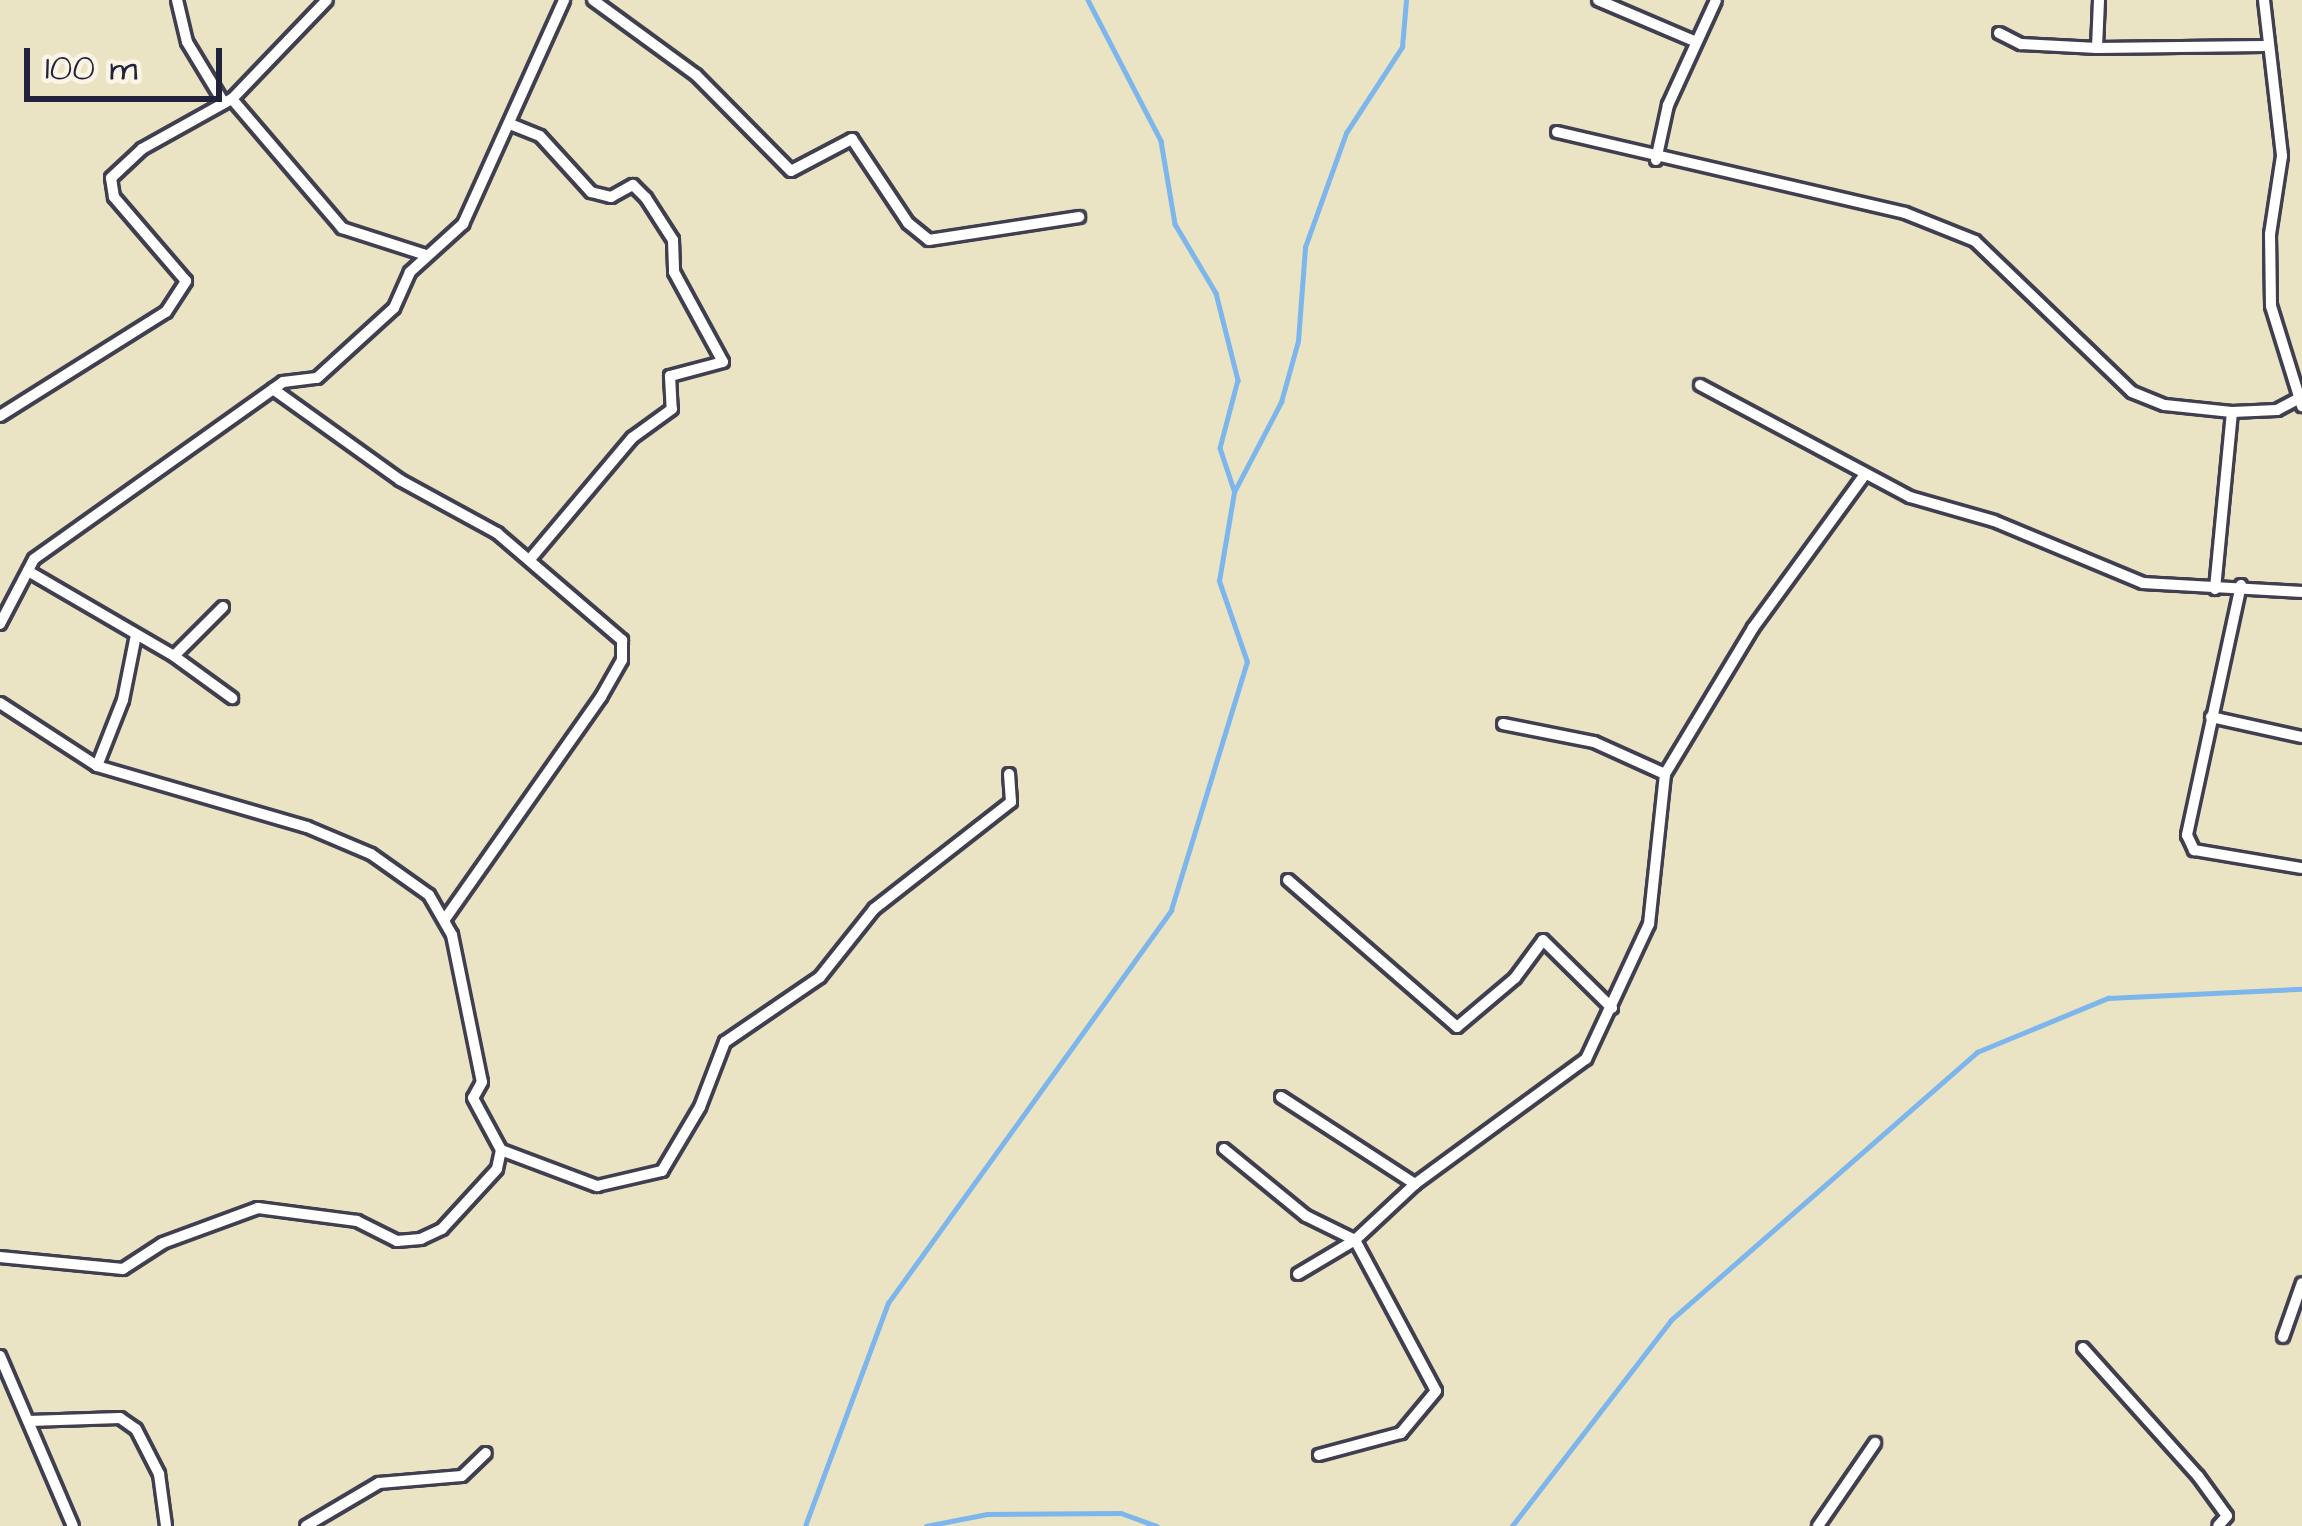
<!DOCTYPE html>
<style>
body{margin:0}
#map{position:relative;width:2302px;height:1526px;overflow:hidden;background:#eae4c4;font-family:"Architects Daughter",sans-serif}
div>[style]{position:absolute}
.stream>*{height:4.5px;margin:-2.25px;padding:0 2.25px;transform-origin:2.25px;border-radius:2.25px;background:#7cb6ed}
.roads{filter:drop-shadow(3px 0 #403f50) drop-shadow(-3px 0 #403f50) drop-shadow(0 3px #403f50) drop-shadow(0 -3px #403f50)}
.minor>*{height:10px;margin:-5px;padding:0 5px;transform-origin:5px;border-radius:5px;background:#fff}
span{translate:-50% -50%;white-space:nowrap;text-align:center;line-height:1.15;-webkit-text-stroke:9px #fcf5e5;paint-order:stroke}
.scale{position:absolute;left:24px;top:48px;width:198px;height:54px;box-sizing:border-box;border:6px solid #22223b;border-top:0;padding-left:15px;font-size:36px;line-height:42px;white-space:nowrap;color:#22223b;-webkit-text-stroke:9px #fcf5e5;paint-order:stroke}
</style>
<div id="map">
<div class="stream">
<div style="left:1088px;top:0;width:159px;rotate:62.6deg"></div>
<div style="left:1161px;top:141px;width:84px;rotate:80.4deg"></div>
<div style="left:1175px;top:224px;width:80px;rotate:59.3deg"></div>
<div style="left:1216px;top:293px;width:90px;rotate:75.8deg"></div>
<div style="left:1238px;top:380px;width:70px;rotate:104.8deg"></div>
<div style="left:1220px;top:448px;width:44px;rotate:71.6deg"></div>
<div style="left:805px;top:1526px;width:238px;rotate:-69.6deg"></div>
<div style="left:888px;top:1303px;width:484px;rotate:-54.2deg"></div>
<div style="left:1171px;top:910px;width:259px;rotate:-73deg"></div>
<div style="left:1247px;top:662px;width:86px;rotate:-109.1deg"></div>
<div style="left:1219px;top:581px;width:90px;rotate:-80.4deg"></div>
<div style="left:1234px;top:492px;width:102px;rotate:-62.4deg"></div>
<div style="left:1281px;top:402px;width:63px;rotate:-74.4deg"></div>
<div style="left:1298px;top:341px;width:94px;rotate:-85.7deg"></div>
<div style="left:1305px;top:247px;width:121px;rotate:-70.2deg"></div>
<div style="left:1346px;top:133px;width:103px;rotate:-56.9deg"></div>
<div style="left:1402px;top:47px;width:47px;rotate:-85.1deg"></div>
<div style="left:926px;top:1526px;width:62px;rotate:-11.1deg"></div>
<div style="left:987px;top:1514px;width:134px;rotate:-0.4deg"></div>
<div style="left:1121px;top:1513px;width:38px;rotate:20deg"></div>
<div style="left:1512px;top:1526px;width:260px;rotate:-52.3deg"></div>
<div style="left:1671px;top:1320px;width:407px;rotate:-41.2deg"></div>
<div style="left:1977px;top:1052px;width:142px;rotate:-22.4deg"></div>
<div style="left:2108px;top:998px;width:194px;rotate:-2.7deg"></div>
</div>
<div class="roads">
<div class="minor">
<div style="left:177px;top:0;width:43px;rotate:76.6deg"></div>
<div style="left:187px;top:42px;width:71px;rotate:58.8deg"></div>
<div style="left:593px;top:0;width:127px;rotate:36.1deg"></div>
<div style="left:696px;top:75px;width:135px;rotate:45.3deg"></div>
<div style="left:791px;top:171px;width:69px;rotate:-27.7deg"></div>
<div style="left:852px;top:139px;width:101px;rotate:56.3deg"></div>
<div style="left:908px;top:223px;width:27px;rotate:39deg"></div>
<div style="left:929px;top:240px;width:152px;rotate:-8.7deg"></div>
<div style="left:1598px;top:0;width:104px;rotate:23.1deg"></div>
<div style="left:2099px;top:0;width:48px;rotate:92.4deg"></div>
<div style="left:2097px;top:48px;width:167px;rotate:-0.7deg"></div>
<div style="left:2264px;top:0;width:157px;rotate:83.4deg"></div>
<div style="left:2282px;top:156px;width:79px;rotate:98.7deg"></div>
<div style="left:2270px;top:234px;width:72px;rotate:89.2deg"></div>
<div style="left:2271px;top:306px;width:105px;rotate:72.8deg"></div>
<div style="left:1999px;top:33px;width:25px;rotate:27deg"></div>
<div style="left:2021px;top:44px;width:76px;rotate:3deg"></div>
<div style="left:232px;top:99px;width:170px;rotate:49.5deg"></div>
<div style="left:342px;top:228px;width:88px;rotate:17.8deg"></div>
<div style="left:510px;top:124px;width:32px;rotate:22deg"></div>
<div style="left:540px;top:136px;width:76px;rotate:47.7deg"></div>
<div style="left:591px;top:192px;width:21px;rotate:14deg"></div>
<div style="left:611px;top:197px;width:25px;rotate:-29deg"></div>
<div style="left:633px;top:185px;width:18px;rotate:45deg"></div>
<div style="left:646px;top:198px;width:50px;rotate:57.3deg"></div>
<div style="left:673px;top:240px;width:32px;rotate:88deg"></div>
<div style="left:674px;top:272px;width:102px;rotate:61.4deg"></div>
<div style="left:723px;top:362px;width:55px;rotate:165.2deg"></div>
<div style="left:670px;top:376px;width:33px;rotate:87deg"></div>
<div style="left:672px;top:409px;width:49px;rotate:144.1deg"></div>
<div style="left:632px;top:438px;width:158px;rotate:130.1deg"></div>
<div style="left:1557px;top:132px;width:357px;rotate:13.1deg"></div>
<div style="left:1905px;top:213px;width:75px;rotate:21.8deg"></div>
<div style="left:1975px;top:241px;width:218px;rotate:43.9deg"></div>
<div style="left:2132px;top:392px;width:35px;rotate:22deg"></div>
<div style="left:2165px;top:405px;width:67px;rotate:6deg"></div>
<div style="left:2232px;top:412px;width:178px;rotate:95.5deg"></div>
<div style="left:1656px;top:160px;width:56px;rotate:-77.7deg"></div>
<div style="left:1668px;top:105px;width:115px;rotate:-65.4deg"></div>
<div style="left:1700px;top:385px;width:238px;rotate:28.1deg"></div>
<div style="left:1910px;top:497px;width:87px;rotate:15.9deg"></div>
<div style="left:1994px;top:521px;width:161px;rotate:22.6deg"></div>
<div style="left:2143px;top:583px;width:159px;rotate:3.2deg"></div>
<div style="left:273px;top:389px;width:156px;rotate:35.6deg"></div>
<div style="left:400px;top:480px;width:111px;rotate:28.7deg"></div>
<div style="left:497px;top:533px;width:165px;rotate:40.6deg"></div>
<div style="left:622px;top:640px;width:20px;rotate:90deg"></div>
<div style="left:622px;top:660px;width:43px;rotate:119.6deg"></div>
<div style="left:601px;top:697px;width:271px;rotate:125.1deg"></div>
<div style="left:2232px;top:412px;width:45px;rotate:-2.5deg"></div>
<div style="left:2277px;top:410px;width:24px;rotate:-28deg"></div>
<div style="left:0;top:416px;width:196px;rotate:-32.1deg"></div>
<div style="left:166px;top:312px;width:37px;rotate:-57deg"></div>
<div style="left:186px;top:281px;width:111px;rotate:-130.6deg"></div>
<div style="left:114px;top:197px;width:19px;rotate:-99deg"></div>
<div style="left:111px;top:178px;width:42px;rotate:-43.1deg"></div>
<div style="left:142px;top:149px;width:103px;rotate:-29.1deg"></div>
<div style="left:232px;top:99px;width:137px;rotate:-46.2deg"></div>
<div style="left:28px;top:571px;width:169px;rotate:30.2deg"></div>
<div style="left:2241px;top:585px;width:256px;rotate:102.2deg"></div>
<div style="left:2187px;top:835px;width:17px;rotate:65deg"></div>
<div style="left:2194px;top:850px;width:109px;rotate:9.5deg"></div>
<div style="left:223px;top:607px;width:69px;rotate:135deg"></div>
<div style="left:174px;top:656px;width:72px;rotate:35.9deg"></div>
<div style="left:0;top:624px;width:73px;rotate:-62.4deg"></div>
<div style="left:34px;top:559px;width:305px;rotate:-35.4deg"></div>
<div style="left:283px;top:382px;width:34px;rotate:-7deg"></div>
<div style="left:317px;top:378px;width:104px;rotate:-42.3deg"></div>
<div style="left:394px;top:308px;width:39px;rotate:-66deg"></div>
<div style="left:410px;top:272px;width:72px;rotate:-42.2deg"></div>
<div style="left:463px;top:224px;width:246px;rotate:-65.7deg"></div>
<div style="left:0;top:703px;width:116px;rotate:33deg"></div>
<div style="left:97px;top:766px;width:219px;rotate:16.2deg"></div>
<div style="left:307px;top:827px;width:69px;rotate:22.9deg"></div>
<div style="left:371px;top:854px;width:71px;rotate:35.3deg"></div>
<div style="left:429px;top:895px;width:46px;rotate:60.1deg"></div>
<div style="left:452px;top:935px;width:150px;rotate:78.5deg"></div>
<div style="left:482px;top:1082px;width:18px;rotate:119deg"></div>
<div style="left:473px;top:1098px;width:59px;rotate:61.7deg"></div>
<div style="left:501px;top:1150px;width:19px;rotate:102deg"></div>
<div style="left:497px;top:1169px;width:81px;rotate:132.5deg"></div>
<div style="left:442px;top:1229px;width:23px;rotate:155deg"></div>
<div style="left:421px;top:1239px;width:24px;rotate:175deg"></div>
<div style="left:397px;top:1241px;width:45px;rotate:-153.4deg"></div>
<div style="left:357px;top:1221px;width:100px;rotate:-172.5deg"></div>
<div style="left:258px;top:1208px;width:101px;rotate:159.8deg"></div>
<div style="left:163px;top:1243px;width:48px;rotate:147deg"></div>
<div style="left:123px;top:1269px;width:124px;rotate:-174.4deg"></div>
<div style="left:2211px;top:717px;width:93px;rotate:12.4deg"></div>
<div style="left:1503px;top:724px;width:93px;rotate:11.2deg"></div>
<div style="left:1594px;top:742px;width:78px;rotate:24.3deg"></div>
<div style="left:97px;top:766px;width:71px;rotate:-68.5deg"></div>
<div style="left:123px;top:700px;width:66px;rotate:-78.7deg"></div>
<div style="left:1288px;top:880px;width:224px;rotate:41deg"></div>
<div style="left:1457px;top:1027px;width:76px;rotate:-40.2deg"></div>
<div style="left:1515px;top:978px;width:47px;rotate:-53.6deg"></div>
<div style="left:1543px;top:940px;width:97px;rotate:44.6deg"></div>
<div style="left:1281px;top:1097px;width:160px;rotate:33deg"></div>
<div style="left:1224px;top:1149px;width:106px;rotate:39.3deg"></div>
<div style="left:1306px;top:1216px;width:55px;rotate:26.1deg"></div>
<div style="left:1355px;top:1240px;width:171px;rotate:61.8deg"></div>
<div style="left:1436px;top:1391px;width:55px;rotate:129.8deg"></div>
<div style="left:1401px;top:1433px;width:85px;rotate:165deg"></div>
<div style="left:501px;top:1150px;width:103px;rotate:20.6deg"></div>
<div style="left:597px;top:1186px;width:67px;rotate:-13deg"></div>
<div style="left:662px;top:1171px;width:74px;rotate:-59.3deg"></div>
<div style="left:700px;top:1107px;width:70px;rotate:-69deg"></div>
<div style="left:725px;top:1042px;width:115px;rotate:-34.4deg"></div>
<div style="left:820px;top:977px;width:87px;rotate:-51.5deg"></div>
<div style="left:874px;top:909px;width:174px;rotate:-38deg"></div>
<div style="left:1011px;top:802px;width:28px;rotate:-94deg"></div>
<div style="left:1298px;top:1274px;width:66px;rotate:-30.8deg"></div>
<div style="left:1355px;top:1240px;width:82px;rotate:-43deg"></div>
<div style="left:1415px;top:1184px;width:212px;rotate:-36.2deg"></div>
<div style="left:1586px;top:1059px;width:149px;rotate:-65deg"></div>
<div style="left:1649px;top:924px;width:151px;rotate:-83.9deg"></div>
<div style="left:1665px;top:774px;width:170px;rotate:-58.9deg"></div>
<div style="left:1753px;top:628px;width:188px;rotate:-53.9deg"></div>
<div style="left:2283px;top:1337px;width:57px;rotate:-70.6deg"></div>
<div style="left:2083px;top:1348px;width:172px;rotate:48.1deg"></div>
<div style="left:2198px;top:1476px;width:49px;rotate:54.1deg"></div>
<div style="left:2227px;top:1516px;width:13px;rotate:132deg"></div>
<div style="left:0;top:1356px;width:185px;rotate:66.8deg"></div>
<div style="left:29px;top:1421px;width:91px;rotate:-1.9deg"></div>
<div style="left:120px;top:1418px;width:19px;rotate:35deg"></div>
<div style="left:136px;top:1429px;width:51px;rotate:62.9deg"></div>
<div style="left:159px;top:1474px;width:52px;rotate:82.3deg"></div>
<div style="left:306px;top:1526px;width:85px;rotate:-30.5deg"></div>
<div style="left:379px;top:1483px;width:83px;rotate:-4.8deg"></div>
<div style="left:462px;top:1476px;width:33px;rotate:-44deg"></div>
<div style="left:1818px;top:1526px;width:101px;rotate:-55.5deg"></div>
</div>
</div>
<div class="scale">100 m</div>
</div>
